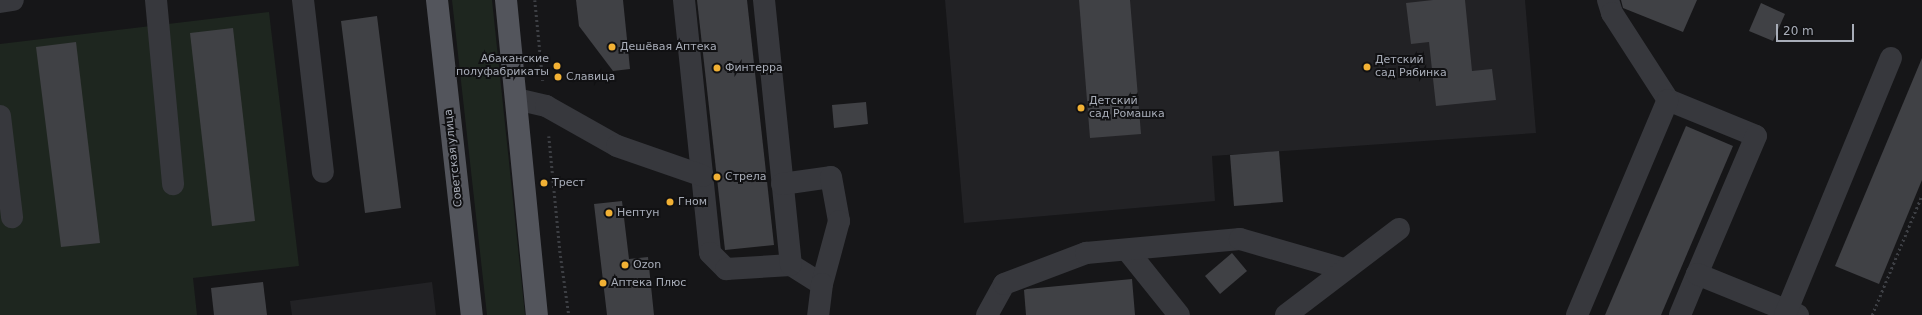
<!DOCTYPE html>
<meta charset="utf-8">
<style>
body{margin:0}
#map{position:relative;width:1922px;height:315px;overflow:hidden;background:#161618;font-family:"DejaVu Sans",sans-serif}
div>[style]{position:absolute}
.built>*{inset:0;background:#222225}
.green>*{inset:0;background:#1e261f}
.building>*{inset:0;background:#404145}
.path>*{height:2.5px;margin-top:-1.25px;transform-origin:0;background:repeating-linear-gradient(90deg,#3d3f44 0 2px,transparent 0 5px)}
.minor>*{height:22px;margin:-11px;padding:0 11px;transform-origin:11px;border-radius:11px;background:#37383d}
.major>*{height:22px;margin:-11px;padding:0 11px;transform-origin:11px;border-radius:11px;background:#53555c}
.dots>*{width:11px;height:11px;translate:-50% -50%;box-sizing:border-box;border:2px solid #111113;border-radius:50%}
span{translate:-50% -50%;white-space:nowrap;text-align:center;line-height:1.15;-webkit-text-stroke:4px #111113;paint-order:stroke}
.poi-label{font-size:11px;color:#a8adb8}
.left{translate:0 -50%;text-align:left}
.right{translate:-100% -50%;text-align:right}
.street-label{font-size:11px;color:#a8adb8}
.scale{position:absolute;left:1776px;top:24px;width:78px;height:18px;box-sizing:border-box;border:2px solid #a8adb8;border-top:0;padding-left:5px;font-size:12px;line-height:14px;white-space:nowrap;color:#a8adb8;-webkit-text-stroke:3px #111113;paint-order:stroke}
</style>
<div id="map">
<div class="built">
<div style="clip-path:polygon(945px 0,1525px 0,1536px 133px,1212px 156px,1215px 201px,964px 223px)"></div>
<div style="clip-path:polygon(432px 282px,436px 315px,292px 315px,290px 301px)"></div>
</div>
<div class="green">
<div style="clip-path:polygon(452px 0,492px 0,525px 315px,487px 315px)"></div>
<div style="clip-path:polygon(269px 12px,299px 266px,193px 278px,197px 315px,0 315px,0 44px)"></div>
</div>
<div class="building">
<div style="clip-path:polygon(576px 0,623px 0,630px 69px,613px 71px,579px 26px)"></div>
<div style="clip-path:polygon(697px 0,747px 0,774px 245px,725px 250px)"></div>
<div style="clip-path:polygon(1079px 0,1130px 0,1141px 134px,1090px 138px)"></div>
<div style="clip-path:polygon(1433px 0,1465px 0,1472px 71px,1492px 69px,1496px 100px,1436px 106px,1429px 42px,1411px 44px,1406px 3px)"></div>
<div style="clip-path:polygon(1621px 0,1697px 0,1683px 32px,1623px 8px)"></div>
<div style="clip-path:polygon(1761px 3px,1785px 14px,1773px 41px,1749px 31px)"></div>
<div style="clip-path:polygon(377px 16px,401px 208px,365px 213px,341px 21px)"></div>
<div style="clip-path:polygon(233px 28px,255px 221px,212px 226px,190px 33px)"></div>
<div style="clip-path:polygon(76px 42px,100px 243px,61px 247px,36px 47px)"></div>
<div style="clip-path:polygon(1922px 58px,1922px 180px,1879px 284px,1835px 266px)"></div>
<div style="clip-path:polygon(866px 102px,868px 124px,834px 128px,832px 105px)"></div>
<div style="clip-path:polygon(1686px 126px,1733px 146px,1661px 315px,1605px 315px)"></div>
<div style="clip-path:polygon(1279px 151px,1283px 202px,1234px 206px,1230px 155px)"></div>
<div style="clip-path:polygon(622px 201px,629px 259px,648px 257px,654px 315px,607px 315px,594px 204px)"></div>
<div style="clip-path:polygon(1232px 253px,1247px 271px,1220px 294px,1205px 276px)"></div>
<div style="clip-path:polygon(1132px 279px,1135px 315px,1026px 315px,1024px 290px,1027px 289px)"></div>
<div style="clip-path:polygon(263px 282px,267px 315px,214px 315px,211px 288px)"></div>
</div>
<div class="path">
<div style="left:535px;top:0;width:81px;rotate:84.4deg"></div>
<div style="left:549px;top:136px;width:116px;rotate:84.5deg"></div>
<div style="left:560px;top:251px;width:65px;rotate:82deg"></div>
<div style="left:1872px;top:315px;width:130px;rotate:-67.4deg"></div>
</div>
<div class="minor">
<div style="left:156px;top:0;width:185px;rotate:84.7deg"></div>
<div style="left:303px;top:0;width:173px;rotate:83.4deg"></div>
<div style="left:684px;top:0;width:254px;rotate:84.1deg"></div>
<div style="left:710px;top:253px;width:23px;rotate:45deg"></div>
<div style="left:726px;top:269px;width:65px;rotate:-3.5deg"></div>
<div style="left:791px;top:265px;width:36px;rotate:32deg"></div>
<div style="left:764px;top:0;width:266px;rotate:84.2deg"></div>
<div style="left:1608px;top:0;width:14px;rotate:73deg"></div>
<div style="left:1612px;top:13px;width:103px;rotate:57.2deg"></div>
<div style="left:1668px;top:100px;width:95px;rotate:22.2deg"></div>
<div style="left:1756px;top:136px;width:150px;rotate:113.1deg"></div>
<div style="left:0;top:2px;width:13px;rotate:-9deg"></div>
<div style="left:516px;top:99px;width:31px;rotate:13deg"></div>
<div style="left:546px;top:106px;width:81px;rotate:29.4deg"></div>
<div style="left:617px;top:146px;width:91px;rotate:19.2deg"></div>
<div style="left:0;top:116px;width:102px;rotate:83.2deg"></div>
<div style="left:782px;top:184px;width:49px;rotate:-8.1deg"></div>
<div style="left:831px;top:177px;width:45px;rotate:79.7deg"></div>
<div style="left:839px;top:221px;width:65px;rotate:105.1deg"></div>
<div style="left:822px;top:284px;width:31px;rotate:97deg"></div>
<div style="left:1127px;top:250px;width:83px;rotate:51.3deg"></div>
<div style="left:987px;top:315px;width:35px;rotate:-61deg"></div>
<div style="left:1004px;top:284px;width:88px;rotate:-20.7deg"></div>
<div style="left:1086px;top:253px;width:155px;rotate:-5.2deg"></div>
<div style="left:1240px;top:239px;width:108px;rotate:16.1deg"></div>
<div style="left:1286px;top:315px;width:142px;rotate:-37.3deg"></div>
<div style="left:1577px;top:315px;width:233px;rotate:-67.1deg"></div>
<div style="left:1680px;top:315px;width:44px;rotate:-67.5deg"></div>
<div style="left:1697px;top:274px;width:109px;rotate:22.1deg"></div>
<div style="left:1785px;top:315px;width:278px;rotate:-67.6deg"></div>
</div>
<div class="major">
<div style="left:437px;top:0;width:317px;rotate:83.7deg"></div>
<div style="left:506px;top:0;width:317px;rotate:84.4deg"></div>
</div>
<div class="dots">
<div style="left:612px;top:47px;background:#f2b134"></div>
<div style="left:557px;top:66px;background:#f2b134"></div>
<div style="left:1367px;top:67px;background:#f2b134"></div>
<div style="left:717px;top:68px;background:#f2b134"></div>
<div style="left:558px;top:77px;background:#f2b134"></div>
<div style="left:1081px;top:108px;background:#f2b134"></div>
<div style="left:717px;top:177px;background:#f2b134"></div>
<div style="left:544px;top:183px;background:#f2b134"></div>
<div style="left:670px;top:202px;background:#f2b134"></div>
<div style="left:609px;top:213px;background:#f2b134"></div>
<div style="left:625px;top:265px;background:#f2b134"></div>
<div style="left:603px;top:283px;background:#f2b134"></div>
</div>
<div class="poi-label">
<span class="left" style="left:620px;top:47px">Дешёвая Аптека</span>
<span class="right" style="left:549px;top:66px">Абаканские<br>полуфабрикаты</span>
<span class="left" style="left:1375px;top:67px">Детский<br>сад Рябинка</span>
<span class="left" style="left:725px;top:68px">Финтерра</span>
<span class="left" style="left:566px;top:77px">Славица</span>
<span class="left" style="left:1089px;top:108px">Детский<br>сад Ромашка</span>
<span class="left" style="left:725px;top:177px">Стрела</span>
<span class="left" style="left:552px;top:183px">Трест</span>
<span class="left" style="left:678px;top:202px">Гном</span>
<span class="left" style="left:617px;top:213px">Нептун</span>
<span class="left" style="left:633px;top:265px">Ozon</span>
<span class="left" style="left:611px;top:283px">Аптека Плюс</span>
</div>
<div class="street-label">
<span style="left:454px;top:158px;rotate:-96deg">Советская улица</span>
</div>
<div class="scale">20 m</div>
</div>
